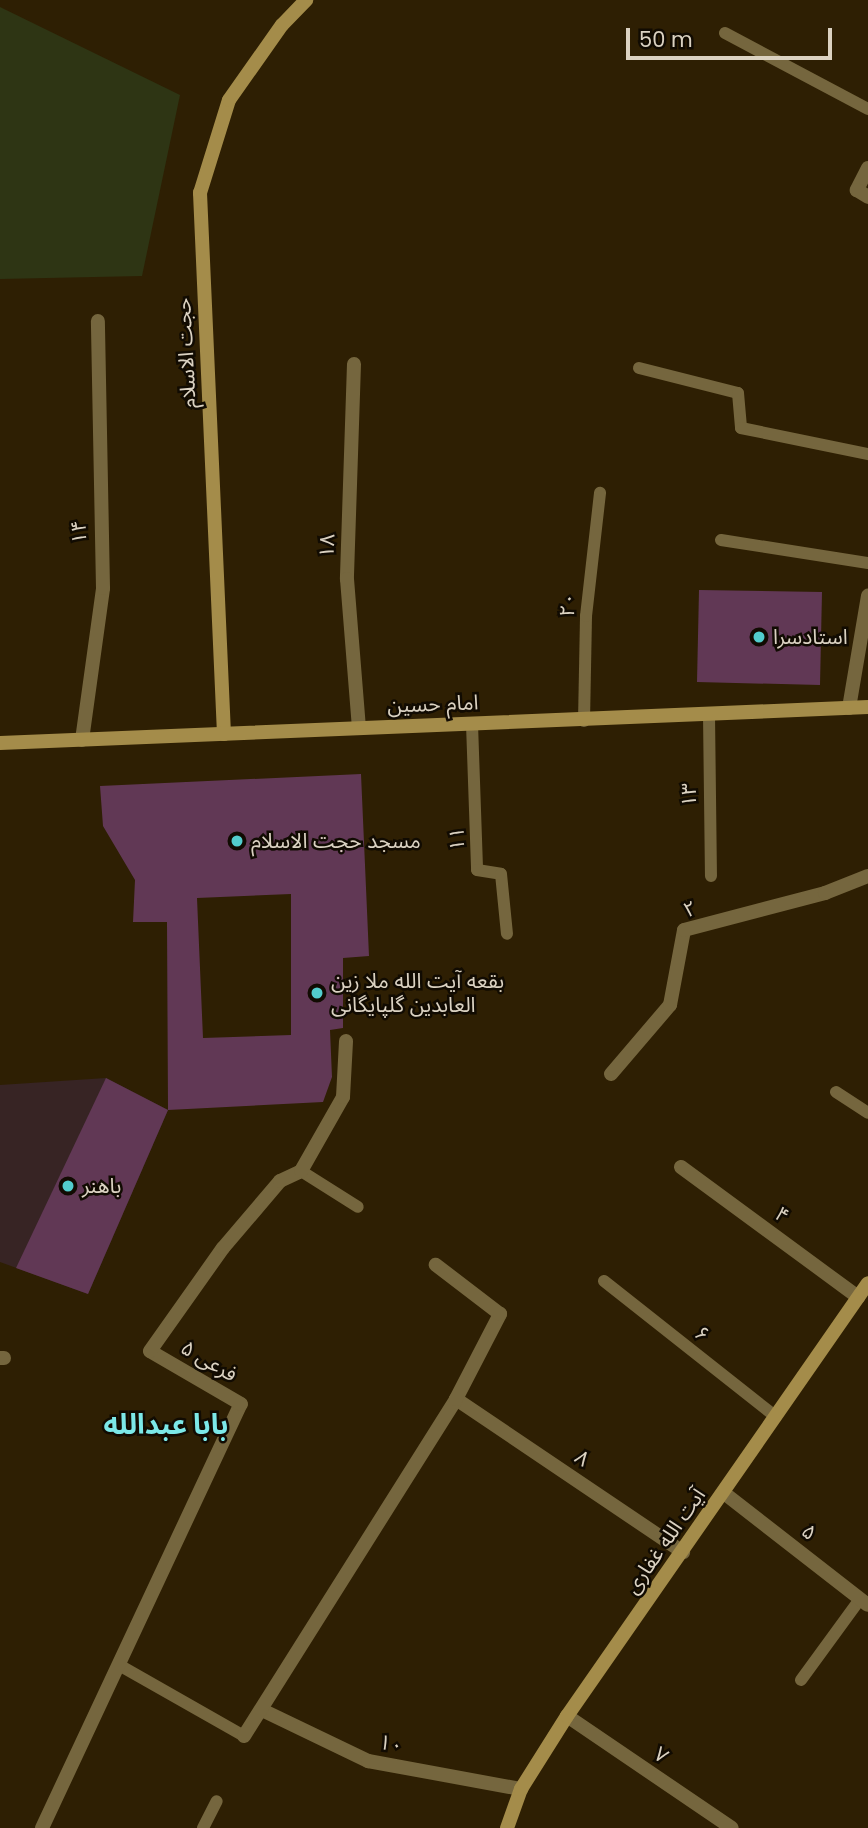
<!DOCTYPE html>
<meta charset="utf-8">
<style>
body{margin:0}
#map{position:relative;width:868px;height:1828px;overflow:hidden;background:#2e1f03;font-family:Poppins,"Noto Sans Arabic",sans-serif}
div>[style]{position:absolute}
.education>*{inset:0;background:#372424}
.green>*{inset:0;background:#2e3514}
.building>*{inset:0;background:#613855}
.lane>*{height:12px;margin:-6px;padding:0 6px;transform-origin:6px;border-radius:6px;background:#75663e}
.street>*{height:14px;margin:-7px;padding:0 7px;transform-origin:7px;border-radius:7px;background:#75663e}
.secondary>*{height:14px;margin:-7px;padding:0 7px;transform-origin:7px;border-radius:7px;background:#a48c4a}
.dots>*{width:19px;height:19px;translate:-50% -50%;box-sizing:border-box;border:4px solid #110b02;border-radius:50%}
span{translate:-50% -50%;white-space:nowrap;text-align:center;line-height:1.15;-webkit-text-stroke:5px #110b02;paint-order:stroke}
.street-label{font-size:21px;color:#dbd2c2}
.poi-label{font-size:21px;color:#dbd2c2}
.left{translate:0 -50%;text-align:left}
.district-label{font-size:28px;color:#7ce8e8;font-weight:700}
.scale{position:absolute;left:626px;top:28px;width:206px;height:32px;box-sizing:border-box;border:4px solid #dbd2c2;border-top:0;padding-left:9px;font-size:21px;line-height:24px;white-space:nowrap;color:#dbd2c2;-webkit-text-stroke:5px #110b02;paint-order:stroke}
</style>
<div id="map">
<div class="education">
<div style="clip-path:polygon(106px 1078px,168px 1110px,88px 1294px,0 1262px,0 1085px)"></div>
</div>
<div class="green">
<div style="clip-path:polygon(0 7px,180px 95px,142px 276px,0 279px)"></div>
</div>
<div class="building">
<div style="clip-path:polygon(699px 590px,822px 592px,820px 685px,697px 682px)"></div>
<div style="clip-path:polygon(evenodd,361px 774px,369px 956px,343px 958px,343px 1028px,330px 1030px,332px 1077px,323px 1102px,168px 1110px,167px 922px,133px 922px,135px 880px,103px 826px,100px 786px,361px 774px,291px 894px,291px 1035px,203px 1038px,197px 898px,291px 894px)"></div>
<div style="clip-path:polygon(106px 1078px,168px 1110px,88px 1294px,16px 1268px)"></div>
</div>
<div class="lane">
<div style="left:725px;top:33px;width:162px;rotate:28deg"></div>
<div style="left:639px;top:368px;width:102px;rotate:14.2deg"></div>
<div style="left:738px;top:393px;width:35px;rotate:85deg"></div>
<div style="left:741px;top:428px;width:130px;rotate:11.6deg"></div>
<div style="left:721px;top:540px;width:149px;rotate:8.9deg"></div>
<div style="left:709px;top:715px;width:161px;rotate:89.3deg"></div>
<div style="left:584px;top:721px;width:105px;rotate:-88.9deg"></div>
<div style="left:586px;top:616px;width:124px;rotate:-83.5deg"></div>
<div style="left:472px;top:724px;width:146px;rotate:88deg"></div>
<div style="left:477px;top:870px;width:24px;rotate:9deg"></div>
<div style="left:501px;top:874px;width:60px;rotate:84.3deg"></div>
<div style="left:836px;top:1092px;width:38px;rotate:33deg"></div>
<div style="left:301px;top:1171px;width:67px;rotate:32.3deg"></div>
<div style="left:604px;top:1281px;width:219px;rotate:38.3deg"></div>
<div style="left:119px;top:1665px;width:144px;rotate:29.6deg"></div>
<div style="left:801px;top:1680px;width:100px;rotate:-53.9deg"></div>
<div style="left:203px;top:1828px;width:30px;rotate:-63deg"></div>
</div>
<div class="street">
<div style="left:868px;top:168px;width:25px;rotate:117deg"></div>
<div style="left:857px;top:190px;width:13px;rotate:32deg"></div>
<div style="left:354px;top:364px;width:215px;rotate:91.9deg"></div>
<div style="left:347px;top:579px;width:149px;rotate:85.4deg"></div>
<div style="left:849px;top:708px;width:114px;rotate:-80.4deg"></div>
<div style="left:82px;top:740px;width:153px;rotate:-82.1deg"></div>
<div style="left:103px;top:588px;width:267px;rotate:-91.1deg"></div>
<div style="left:611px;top:1074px;width:91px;rotate:-49.5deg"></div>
<div style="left:670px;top:1005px;width:76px;rotate:-79.4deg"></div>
<div style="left:684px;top:930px;width:146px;rotate:-14.7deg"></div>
<div style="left:825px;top:893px;width:46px;rotate:-21.6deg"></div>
<div style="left:681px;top:1167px;width:220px;rotate:36.3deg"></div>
<div style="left:0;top:1358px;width:4px"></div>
<div style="left:456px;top:1399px;width:274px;rotate:34deg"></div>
<div style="left:724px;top:1493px;width:182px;rotate:37.9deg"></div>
<div style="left:262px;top:1710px;width:118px;rotate:25.7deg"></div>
<div style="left:368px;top:1761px;width:156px;rotate:10.4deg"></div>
<div style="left:567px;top:1716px;width:199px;rotate:34.2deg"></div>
<div style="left:244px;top:1736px;width:398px;rotate:-57.8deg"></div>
<div style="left:456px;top:1399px;width:96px;rotate:-62.6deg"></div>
<div style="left:500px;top:1314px;width:81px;rotate:-142.6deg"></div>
<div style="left:42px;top:1828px;width:468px;rotate:-64.9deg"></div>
<div style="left:241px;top:1404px;width:105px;rotate:-149.8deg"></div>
<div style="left:150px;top:1351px;width:126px;rotate:-54.7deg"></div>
<div style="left:223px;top:1248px;width:88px;rotate:-49.6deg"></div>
<div style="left:280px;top:1181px;width:23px;rotate:-25deg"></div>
<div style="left:301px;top:1171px;width:85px;rotate:-60.4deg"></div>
<div style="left:343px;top:1097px;width:56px;rotate:-86.9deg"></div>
</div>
<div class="secondary">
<div style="left:224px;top:734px;width:542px;rotate:-92.54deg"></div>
<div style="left:200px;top:193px;width:97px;rotate:-72.7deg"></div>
<div style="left:229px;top:100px;width:92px;rotate:-54.8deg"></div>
<div style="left:282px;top:25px;width:35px;rotate:-46deg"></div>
<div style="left:0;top:743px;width:869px;rotate:-2.37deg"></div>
<div style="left:507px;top:1828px;width:41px;rotate:-70.3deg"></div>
<div style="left:521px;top:1789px;width:86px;rotate:-57.8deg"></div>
<div style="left:567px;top:1716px;width:527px;rotate:-55.19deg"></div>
</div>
<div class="dots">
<div style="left:759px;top:637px;background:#52cdcd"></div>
<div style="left:237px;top:841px;background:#52cdcd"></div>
<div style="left:317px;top:993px;background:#52cdcd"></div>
<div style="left:68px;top:1186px;background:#52cdcd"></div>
</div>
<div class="street-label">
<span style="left:186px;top:353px;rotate:-93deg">حجت الاسلام</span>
<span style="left:79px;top:532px;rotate:-93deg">۱۴</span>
<span style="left:327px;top:546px;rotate:-88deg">۱۸</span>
<span style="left:568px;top:605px;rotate:-85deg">۲۰</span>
<span style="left:433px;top:704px;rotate:-2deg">امام حسین</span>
<span style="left:689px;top:795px;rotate:-90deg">۱۳</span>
<span style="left:457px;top:839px;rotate:-92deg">۱۱</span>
<span style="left:690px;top:909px;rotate:-22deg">۲</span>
<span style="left:782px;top:1215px;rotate:36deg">۴</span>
<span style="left:702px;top:1334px;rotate:38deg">۶</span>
<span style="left:209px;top:1361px;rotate:30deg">فرعی ۵</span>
<span style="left:582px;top:1458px;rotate:34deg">۸</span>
<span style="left:809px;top:1532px;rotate:38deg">۵</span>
<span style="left:665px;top:1541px;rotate:-55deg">آیت الله غفاری</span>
<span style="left:391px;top:1744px;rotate:12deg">۱۰</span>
<span style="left:661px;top:1755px;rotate:34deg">۷</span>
</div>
<div class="poi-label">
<span class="left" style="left:773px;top:637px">استادسرا</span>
<span class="left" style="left:251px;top:841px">مسجد حجت الاسلام</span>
<span class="left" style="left:331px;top:993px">بقعه آیت الله ملا زین<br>العابدین گلپایگانی</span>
<span class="left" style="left:82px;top:1186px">باهنر</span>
</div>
<div class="district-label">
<span style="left:166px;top:1425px">بابا عبدالله</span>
</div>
<div class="scale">50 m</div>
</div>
